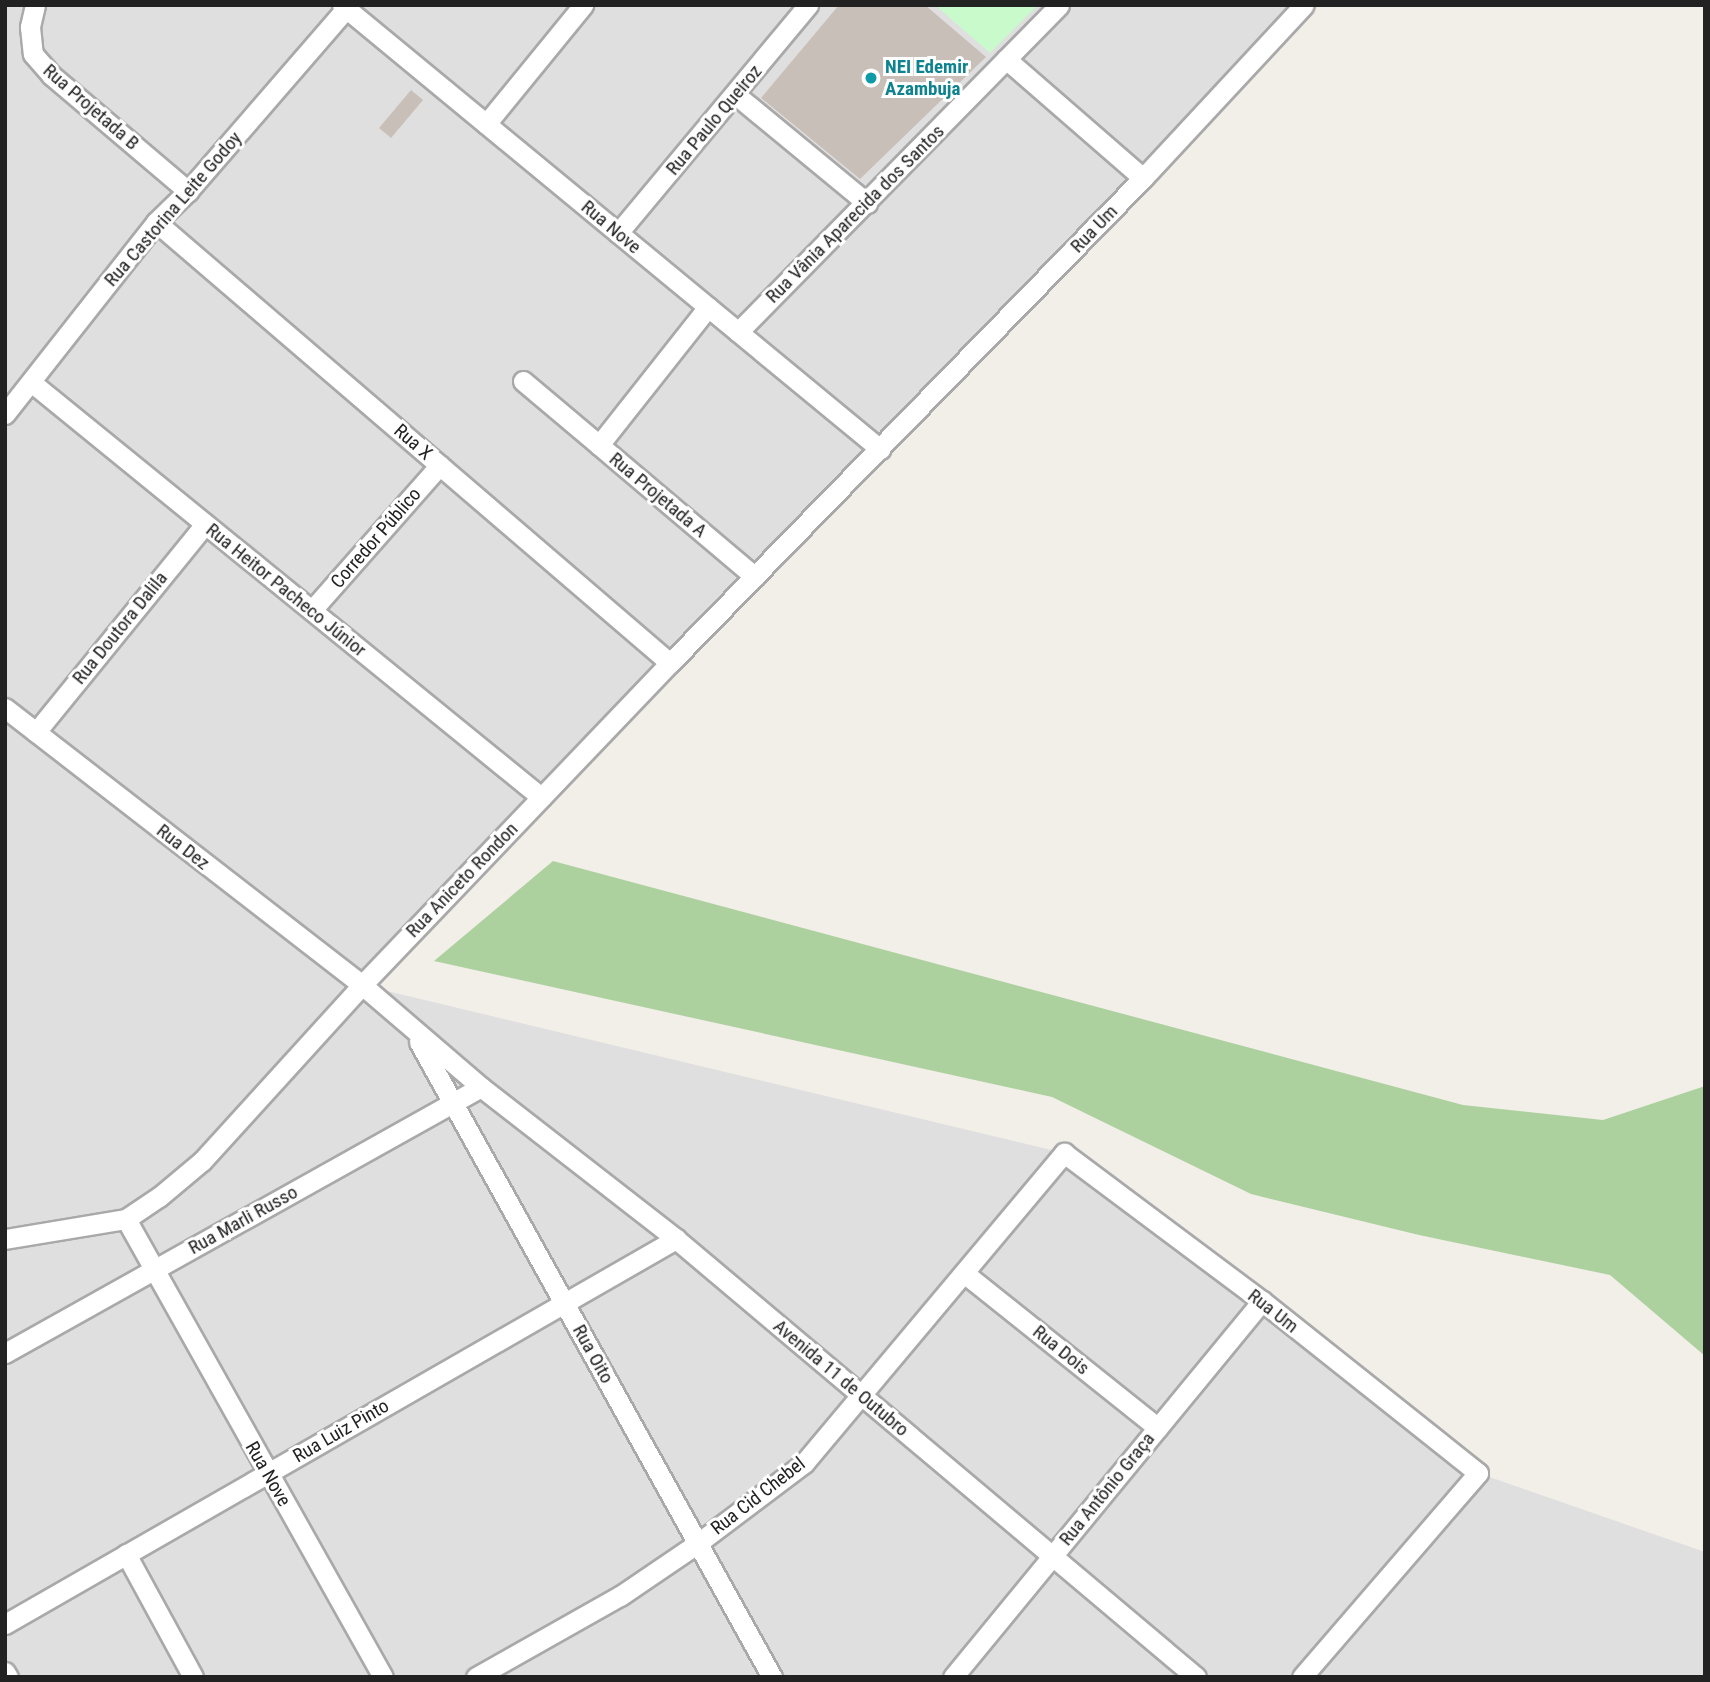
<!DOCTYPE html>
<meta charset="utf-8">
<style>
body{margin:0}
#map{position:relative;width:1710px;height:1682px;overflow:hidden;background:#f2efe9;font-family:"Roboto Condensed",sans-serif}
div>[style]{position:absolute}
.residential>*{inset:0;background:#e0dfdf}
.forest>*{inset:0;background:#add19e}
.park>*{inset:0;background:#c8facc}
.building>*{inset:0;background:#c7bfb8}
.roads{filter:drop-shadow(2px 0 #a9a9a9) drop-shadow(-2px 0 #a9a9a9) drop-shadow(0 2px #a9a9a9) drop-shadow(0 -2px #a9a9a9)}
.minor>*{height:19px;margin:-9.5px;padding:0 9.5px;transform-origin:9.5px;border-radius:9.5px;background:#fff}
.dots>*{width:19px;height:19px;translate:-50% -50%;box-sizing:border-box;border:4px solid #fff;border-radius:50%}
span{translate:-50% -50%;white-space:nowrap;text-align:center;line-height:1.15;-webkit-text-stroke:6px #fff;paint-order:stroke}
.culture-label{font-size:19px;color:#0d838f;font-weight:700}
.left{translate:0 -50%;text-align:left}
.street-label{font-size:19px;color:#222}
.frame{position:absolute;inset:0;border:7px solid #222;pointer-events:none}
</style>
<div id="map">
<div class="residential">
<div style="clip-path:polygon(5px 5px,1304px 5px,362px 985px,1064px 1153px,1478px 1473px,1705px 1552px,1705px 1677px,5px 1677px)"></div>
</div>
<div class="forest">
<div style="clip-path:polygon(553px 861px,1463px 1105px,1603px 1120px,1705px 1086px,1705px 1356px,1610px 1275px,1419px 1235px,1251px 1194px,1052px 1097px,434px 961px)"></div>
</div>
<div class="park">
<div style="clip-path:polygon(935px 5px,1038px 5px,990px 53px)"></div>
</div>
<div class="building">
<div style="clip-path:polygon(839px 5px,925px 5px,986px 57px,860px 179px,761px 98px)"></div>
<div style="clip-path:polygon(411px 90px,423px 100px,391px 138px,379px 128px)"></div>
</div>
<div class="roads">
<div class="minor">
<div style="left:35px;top:5px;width:23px;rotate:103deg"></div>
<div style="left:30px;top:27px;width:27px;rotate:84deg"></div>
<div style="left:33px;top:54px;width:28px;rotate:49deg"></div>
<div style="left:51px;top:75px;width:180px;rotate:40.3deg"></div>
<div style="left:342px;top:5px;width:698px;rotate:39.53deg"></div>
<div style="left:1006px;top:59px;width:181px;rotate:41deg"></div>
<div style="left:736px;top:95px;width:170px;rotate:39.5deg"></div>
<div style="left:486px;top:124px;width:154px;rotate:-50.8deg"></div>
<div style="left:156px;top:222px;width:677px;rotate:40.63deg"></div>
<div style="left:618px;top:233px;width:297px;rotate:-50.2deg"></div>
<div style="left:708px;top:307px;width:176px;rotate:128.3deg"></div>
<div style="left:599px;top:445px;width:204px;rotate:40.2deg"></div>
<div style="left:738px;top:332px;width:458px;rotate:-45.5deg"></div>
<div style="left:523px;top:381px;width:99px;rotate:40.1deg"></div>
<div style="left:31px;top:382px;width:658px;rotate:39.14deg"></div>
<div style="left:5px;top:414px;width:244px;rotate:-51.8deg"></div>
<div style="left:156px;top:222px;width:45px;rotate:-44.1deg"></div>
<div style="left:188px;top:191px;width:246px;rotate:-49.1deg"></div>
<div style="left:312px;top:610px;width:193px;rotate:-48.6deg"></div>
<div style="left:5px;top:708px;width:452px;rotate:37.8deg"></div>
<div style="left:362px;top:985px;width:157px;rotate:40.6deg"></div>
<div style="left:481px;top:1087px;width:247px;rotate:37.9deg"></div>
<div style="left:676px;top:1239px;width:680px;rotate:40.11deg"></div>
<div style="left:36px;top:732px;width:268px;rotate:-50.9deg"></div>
<div style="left:419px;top:1042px;width:727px;rotate:60.93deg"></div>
<div style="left:126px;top:1219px;width:525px;rotate:60.7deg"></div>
<div style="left:5px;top:1239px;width:123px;rotate:-9.4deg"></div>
<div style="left:126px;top:1219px;width:40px;rotate:-34deg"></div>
<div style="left:159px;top:1197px;width:56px;rotate:-39.9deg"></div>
<div style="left:202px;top:1161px;width:238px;rotate:-47.7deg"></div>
<div style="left:362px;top:985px;width:446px;rotate:-46.3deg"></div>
<div style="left:670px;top:663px;width:677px;rotate:-45.72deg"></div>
<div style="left:1143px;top:178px;width:236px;rotate:-47.1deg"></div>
<div style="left:964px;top:1273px;width:248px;rotate:38.6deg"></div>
<div style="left:5px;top:1353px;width:545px;rotate:-29.2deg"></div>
<div style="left:126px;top:1554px;width:140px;rotate:61.4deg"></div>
<div style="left:5px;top:1624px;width:774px;rotate:-29.85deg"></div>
<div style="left:5px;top:1672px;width:6px;rotate:59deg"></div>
<div style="left:476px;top:1677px;width:165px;rotate:-29.4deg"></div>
<div style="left:620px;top:1596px;width:94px;rotate:-34.2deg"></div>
<div style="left:698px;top:1543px;width:133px;rotate:-37deg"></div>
<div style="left:804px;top:1463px;width:405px;rotate:-50deg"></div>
<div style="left:1064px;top:1153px;width:247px;rotate:36.8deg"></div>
<div style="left:1262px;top:1301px;width:276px;rotate:38.5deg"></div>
<div style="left:1478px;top:1473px;width:269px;rotate:130.8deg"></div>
<div style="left:953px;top:1677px;width:487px;rotate:-50.6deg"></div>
</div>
</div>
<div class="dots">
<div style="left:871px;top:78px;background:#0f9aa8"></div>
</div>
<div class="culture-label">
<span class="left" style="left:885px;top:78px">NEI Edemir<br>Azambuja</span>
</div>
<div class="street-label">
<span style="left:91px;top:107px;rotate:41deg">Rua Projetada B</span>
<span style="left:714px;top:120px;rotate:-50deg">Rua Paulo Queiroz</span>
<span style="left:173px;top:209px;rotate:-49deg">Rua Castorina Leite Godoy</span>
<span style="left:855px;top:214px;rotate:-45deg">Rua Vânia Aparecida dos Santos</span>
<span style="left:611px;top:227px;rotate:40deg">Rua Nove</span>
<span style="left:1094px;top:229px;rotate:-46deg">Rua Um</span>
<span style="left:413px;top:442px;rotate:41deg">Rua X</span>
<span style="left:658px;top:495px;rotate:40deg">Rua Projetada A</span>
<span style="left:376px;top:538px;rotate:-49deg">Corredor Público</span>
<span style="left:286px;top:590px;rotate:39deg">Rua Heitor Pacheco Júnior</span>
<span style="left:120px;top:628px;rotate:-51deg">Rua Doutora Dalila</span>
<span style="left:183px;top:847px;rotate:38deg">Rua Dez</span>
<span style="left:462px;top:880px;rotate:-46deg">Rua Aniceto Rondon</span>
<span style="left:243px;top:1220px;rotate:-29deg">Rua Marli Russo</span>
<span style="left:1273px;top:1311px;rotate:38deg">Rua Um</span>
<span style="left:1061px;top:1350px;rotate:39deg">Rua Dois</span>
<span style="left:593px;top:1354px;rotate:61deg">Rua Oito</span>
<span style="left:841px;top:1378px;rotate:40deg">Avenida 11 de Outubro</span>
<span style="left:341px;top:1431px;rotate:-30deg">Rua Luiz Pinto</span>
<span style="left:268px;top:1474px;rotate:60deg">Rua Nove</span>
<span style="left:1107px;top:1489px;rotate:-51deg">Rua Antônio Graça</span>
<span style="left:758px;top:1496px;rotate:-38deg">Rua Cid Chebel</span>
</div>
<div class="frame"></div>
</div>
